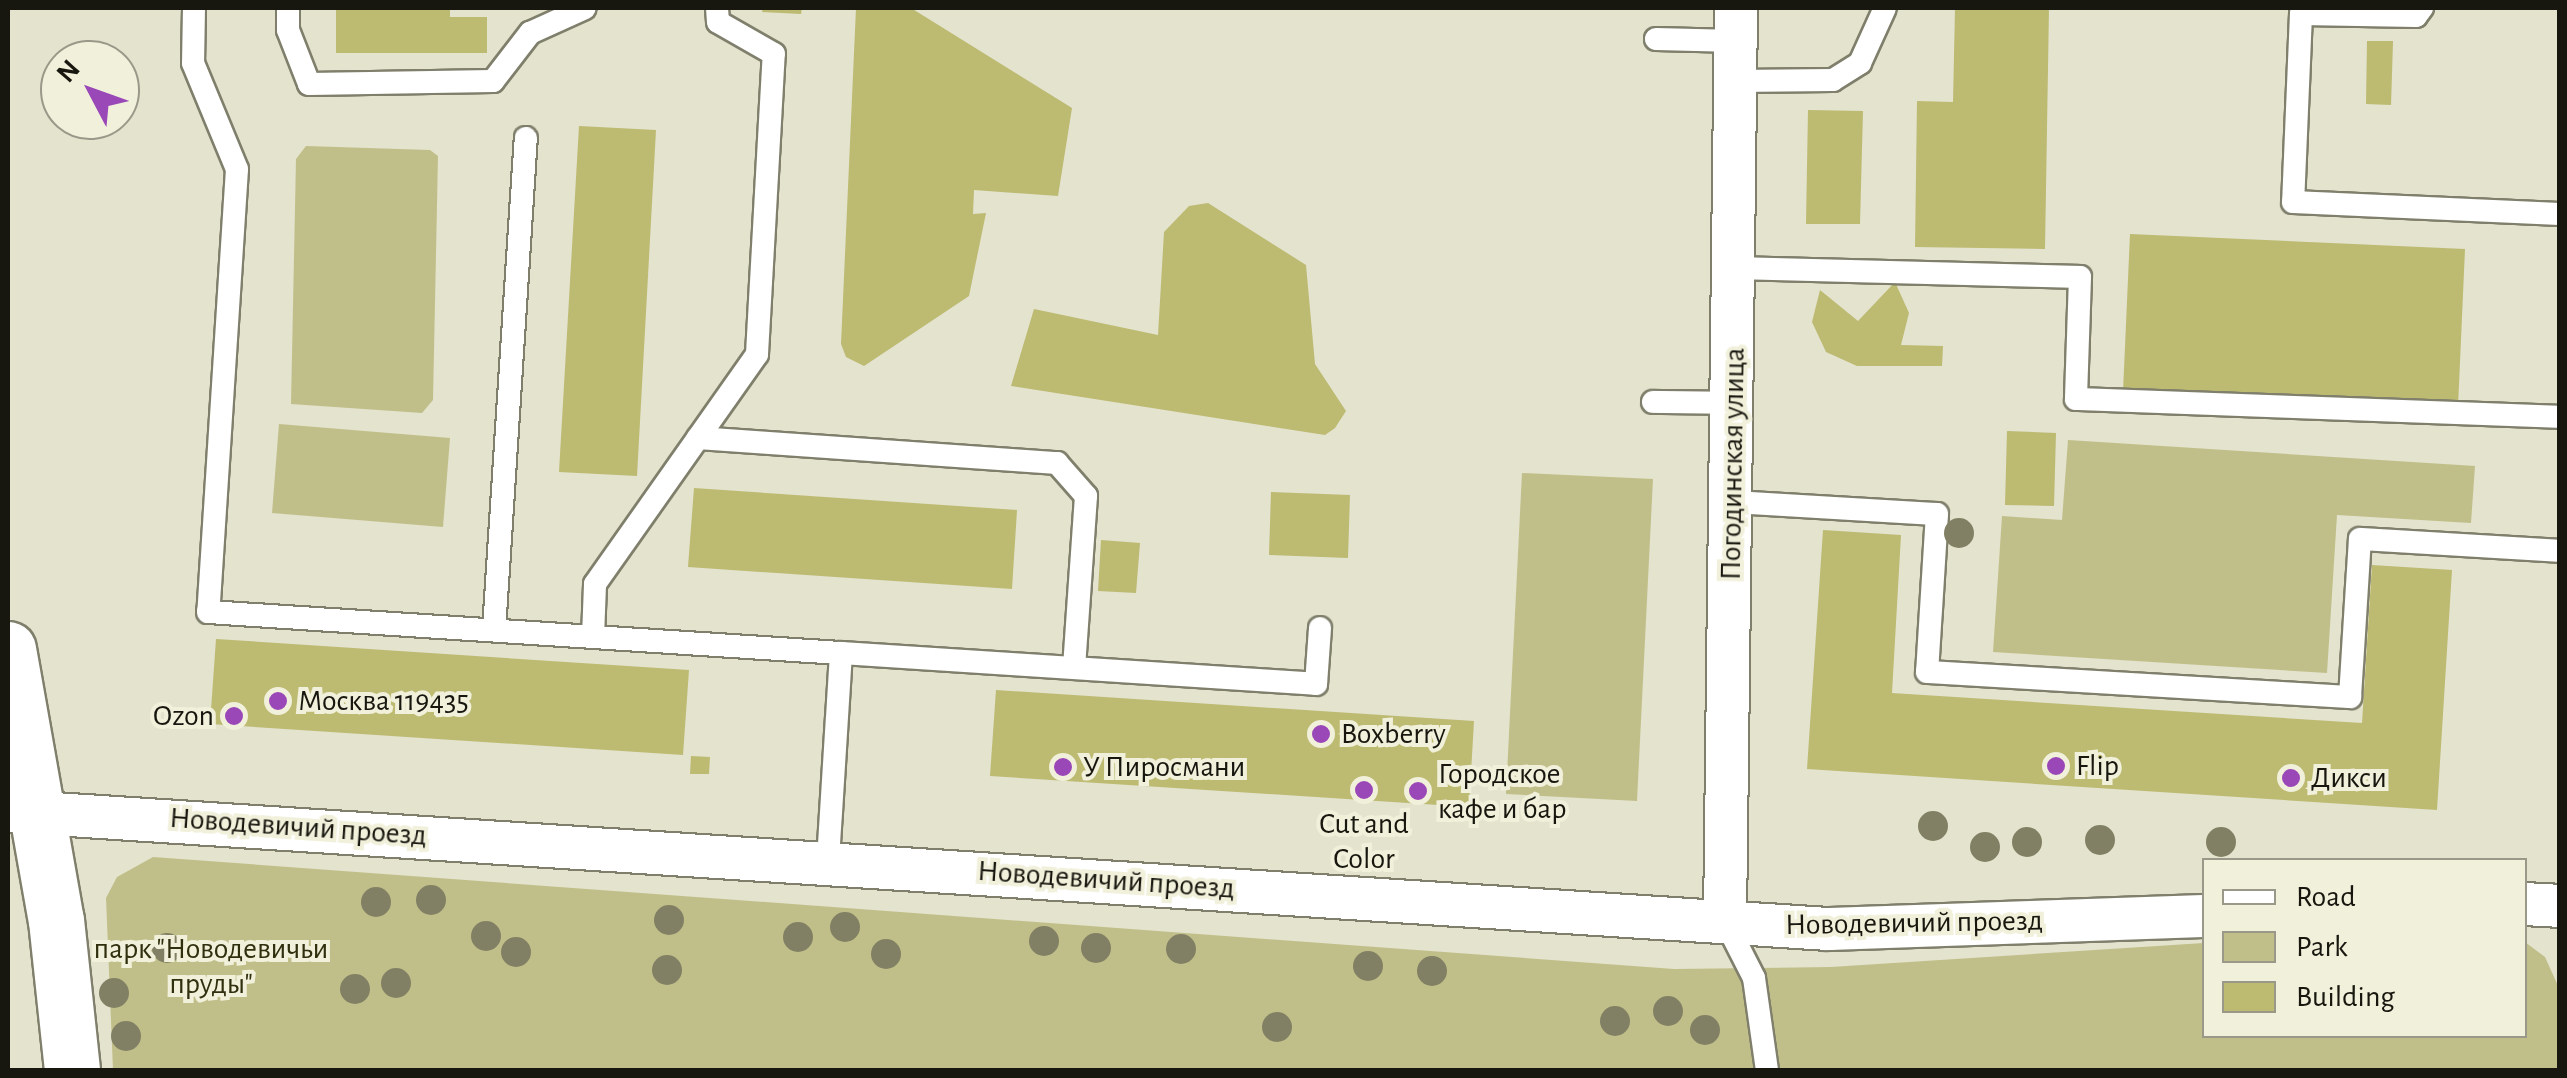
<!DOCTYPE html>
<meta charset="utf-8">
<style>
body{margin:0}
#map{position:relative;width:2567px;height:1078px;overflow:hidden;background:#e3e3ce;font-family:"Alegreya Sans",sans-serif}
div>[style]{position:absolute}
.green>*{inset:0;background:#c1bf89}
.building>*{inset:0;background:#bdba72}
.roads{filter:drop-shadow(2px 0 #7f7f6c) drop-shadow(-2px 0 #7f7f6c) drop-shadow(0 2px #7f7f6c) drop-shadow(0 -2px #7f7f6c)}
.lane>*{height:22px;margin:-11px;padding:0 11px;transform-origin:11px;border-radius:11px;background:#fff}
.street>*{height:42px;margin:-21px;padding:0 21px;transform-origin:21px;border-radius:21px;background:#fff}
.secondary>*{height:55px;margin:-27.5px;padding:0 27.5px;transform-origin:27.5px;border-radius:27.5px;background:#fff}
.trees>*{width:30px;height:30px;margin:-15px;border-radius:50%;background:#818064}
.dots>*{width:28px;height:28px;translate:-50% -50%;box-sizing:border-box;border:5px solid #f1f0db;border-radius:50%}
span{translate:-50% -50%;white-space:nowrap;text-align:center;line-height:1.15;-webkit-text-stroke:8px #f1f0db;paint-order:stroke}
.street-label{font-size:30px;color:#17170f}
.poi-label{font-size:30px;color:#17170f}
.left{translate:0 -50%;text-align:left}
.right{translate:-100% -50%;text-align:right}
.park-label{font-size:30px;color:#302f0e}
.frame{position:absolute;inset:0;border:10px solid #17170f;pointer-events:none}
.legend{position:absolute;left:2202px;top:858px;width:325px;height:180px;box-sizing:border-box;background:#f1f0db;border:2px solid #9a9989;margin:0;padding:12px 18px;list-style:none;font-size:30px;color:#17170f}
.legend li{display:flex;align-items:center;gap:20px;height:50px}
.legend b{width:50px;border:2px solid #9a9989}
.north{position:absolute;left:40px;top:40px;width:100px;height:100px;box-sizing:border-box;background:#f1f0db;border:2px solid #9a9989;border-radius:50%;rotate:311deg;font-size:28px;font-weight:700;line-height:40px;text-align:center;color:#17170f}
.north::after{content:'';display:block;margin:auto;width:35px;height:45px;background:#9a48b7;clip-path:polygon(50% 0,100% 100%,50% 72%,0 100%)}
</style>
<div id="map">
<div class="green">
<div style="clip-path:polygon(306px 146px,430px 150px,438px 156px,433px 400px,422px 413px,291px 404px,296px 159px)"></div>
<div style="clip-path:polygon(279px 424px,450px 438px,443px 527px,272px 513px)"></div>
<div style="clip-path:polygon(2068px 440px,2475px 466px,2471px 523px,2337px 515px,2327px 673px,1993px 652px,2002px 516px,2062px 520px)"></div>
<div style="clip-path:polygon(1522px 473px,1653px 479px,1637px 801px,1506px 794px)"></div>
<div style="clip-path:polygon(153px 857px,1674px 969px,1831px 967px,2204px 943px,2204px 1036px,2524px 1036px,2525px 942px,2545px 957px,2559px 988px,2559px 1070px,113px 1070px,106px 898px,117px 877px)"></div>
</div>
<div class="building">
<div style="clip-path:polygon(336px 8px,450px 8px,450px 17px,487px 17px,487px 53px,336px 53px)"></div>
<div style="clip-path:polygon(763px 8px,802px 8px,801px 14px,762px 12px)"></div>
<div style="clip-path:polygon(856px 8px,911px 8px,1072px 108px,1058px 196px,974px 190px,973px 214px,986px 213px,969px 296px,864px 366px,846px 357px,841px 344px)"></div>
<div style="clip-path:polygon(1955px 8px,2049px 8px,2045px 249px,1915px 247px,1917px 101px,1953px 102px)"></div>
<div style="clip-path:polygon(2367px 41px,2393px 41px,2391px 105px,2366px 104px)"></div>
<div style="clip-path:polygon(1808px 110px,1863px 111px,1860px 224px,1806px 224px)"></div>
<div style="clip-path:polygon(579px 126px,656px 130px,637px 476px,559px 472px)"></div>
<div style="clip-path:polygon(1208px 203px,1306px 265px,1315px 364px,1346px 411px,1335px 428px,1325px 435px,1011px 386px,1034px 309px,1158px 335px,1164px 232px,1189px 206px)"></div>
<div style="clip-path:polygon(2130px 234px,2465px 249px,2458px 407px,2123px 392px)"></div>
<div style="clip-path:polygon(1895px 282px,1909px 313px,1901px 345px,1943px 346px,1942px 366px,1857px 366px,1826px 352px,1812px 322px,1820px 290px,1858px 321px)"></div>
<div style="clip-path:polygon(2007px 431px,2056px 433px,2054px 506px,2005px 505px)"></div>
<div style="clip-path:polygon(694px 488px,1017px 510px,1012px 589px,688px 567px)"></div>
<div style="clip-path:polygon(1271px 492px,1350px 495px,1348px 558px,1269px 555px)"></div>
<div style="clip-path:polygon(1823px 530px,1901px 535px,1892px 693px,2362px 723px,2372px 565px,2452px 570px,2437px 810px,1807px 769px)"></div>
<div style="clip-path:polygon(1101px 540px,1140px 543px,1136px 593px,1098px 591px)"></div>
<div style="clip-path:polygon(216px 639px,689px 670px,683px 755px,210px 724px)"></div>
<div style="clip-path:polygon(996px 690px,1474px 721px,1469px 807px,990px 776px)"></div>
<div style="clip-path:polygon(691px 756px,710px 757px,709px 774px,690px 774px)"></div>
</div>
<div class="roads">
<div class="lane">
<div style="left:194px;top:8px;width:55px;rotate:91deg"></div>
<div style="left:193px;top:63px;width:115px;rotate:67.5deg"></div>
<div style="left:237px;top:169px;width:444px;rotate:93.7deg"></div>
<div style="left:208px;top:612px;width:634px;rotate:3.71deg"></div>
<div style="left:288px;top:8px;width:22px;rotate:90deg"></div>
<div style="left:288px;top:30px;width:58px;rotate:68.7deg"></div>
<div style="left:309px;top:84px;width:184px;rotate:-0.9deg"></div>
<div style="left:493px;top:81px;width:61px;rotate:-52.4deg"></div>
<div style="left:530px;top:33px;width:60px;rotate:-24.4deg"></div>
<div style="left:2422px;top:8px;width:10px;rotate:127deg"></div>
<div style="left:2416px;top:16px;width:115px;rotate:-179deg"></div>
<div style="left:2301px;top:14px;width:188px;rotate:92.4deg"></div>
<div style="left:2293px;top:202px;width:267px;rotate:2.6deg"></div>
<div style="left:1656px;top:39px;width:80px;rotate:1.4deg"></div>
<div style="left:1736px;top:81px;width:97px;rotate:-0.6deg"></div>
<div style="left:1833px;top:80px;width:32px;rotate:-32deg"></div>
<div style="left:1860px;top:63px;width:60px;rotate:-65.6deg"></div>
<div style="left:1736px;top:268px;width:344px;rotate:1.5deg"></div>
<div style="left:2080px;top:277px;width:122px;rotate:91.9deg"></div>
<div style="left:2076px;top:399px;width:484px;rotate:2.1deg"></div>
<div style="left:1653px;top:402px;width:80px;rotate:0.7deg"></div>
<div style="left:698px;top:438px;width:360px;rotate:4deg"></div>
<div style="left:1057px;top:463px;width:44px;rotate:48.7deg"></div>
<div style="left:1086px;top:496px;width:172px;rotate:94deg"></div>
<div style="left:1732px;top:502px;width:205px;rotate:3.4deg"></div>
<div style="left:1937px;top:514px;width:158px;rotate:93.6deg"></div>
<div style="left:1927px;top:672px;width:424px;rotate:3.4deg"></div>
<div style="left:2350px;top:697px;width:158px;rotate:-86.4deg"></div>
<div style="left:2360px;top:539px;width:200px;rotate:3.4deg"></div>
<div style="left:494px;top:630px;width:493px;rotate:-86.3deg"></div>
<div style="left:593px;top:637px;width:53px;rotate:-87.8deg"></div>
<div style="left:595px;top:584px;width:281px;rotate:-54.8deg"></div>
<div style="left:757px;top:354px;width:300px;rotate:-86.8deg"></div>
<div style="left:774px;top:54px;width:64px;rotate:-150.3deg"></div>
<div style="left:718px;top:22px;width:14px;rotate:-94deg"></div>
<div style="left:828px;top:860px;width:207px;rotate:-86.4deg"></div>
<div style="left:841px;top:653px;width:476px;rotate:3.7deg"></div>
<div style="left:1316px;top:684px;width:56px;rotate:-85.9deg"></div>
<div style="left:1725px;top:921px;width:64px;rotate:63deg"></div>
<div style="left:1754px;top:978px;width:93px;rotate:82deg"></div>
</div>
<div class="street">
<div style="left:8px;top:811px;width:1825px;rotate:3.71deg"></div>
<div style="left:1829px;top:929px;width:375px;rotate:-2deg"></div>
<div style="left:2524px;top:904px;width:36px;rotate:3deg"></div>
<div style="left:1725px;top:921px;width:913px;rotate:-89.31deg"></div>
</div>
<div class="secondary">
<div style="left:8px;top:649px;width:275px;rotate:80deg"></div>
<div style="left:56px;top:920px;width:151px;rotate:83.9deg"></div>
</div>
</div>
<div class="trees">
<div style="left:1959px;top:533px"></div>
<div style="left:1933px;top:826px"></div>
<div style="left:2100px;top:840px"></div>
<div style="left:2027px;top:842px"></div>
<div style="left:2221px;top:842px"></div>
<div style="left:1985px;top:847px"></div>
<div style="left:431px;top:900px"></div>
<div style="left:376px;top:902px"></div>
<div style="left:669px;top:920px"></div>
<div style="left:845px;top:927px"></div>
<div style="left:486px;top:936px"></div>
<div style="left:798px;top:937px"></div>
<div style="left:1044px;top:941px"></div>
<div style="left:167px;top:948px"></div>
<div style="left:1096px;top:948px"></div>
<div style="left:1181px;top:949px"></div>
<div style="left:516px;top:952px"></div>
<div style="left:886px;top:954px"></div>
<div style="left:1368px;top:966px"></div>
<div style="left:667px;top:970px"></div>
<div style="left:1432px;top:971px"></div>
<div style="left:396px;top:983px"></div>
<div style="left:355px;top:989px"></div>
<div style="left:114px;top:993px"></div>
<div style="left:1668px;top:1011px"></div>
<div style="left:1615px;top:1021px"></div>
<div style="left:1277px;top:1027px"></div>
<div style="left:1705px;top:1030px"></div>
<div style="left:126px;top:1036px"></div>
</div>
<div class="dots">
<div style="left:278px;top:701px;background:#9a48b7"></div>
<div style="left:234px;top:716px;background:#9a48b7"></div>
<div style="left:1321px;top:734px;background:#9a48b7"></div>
<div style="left:2056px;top:766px;background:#9a48b7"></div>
<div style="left:1063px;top:767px;background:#9a48b7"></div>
<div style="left:2291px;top:778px;background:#9a48b7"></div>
<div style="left:1364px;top:790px;background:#9a48b7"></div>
<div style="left:1418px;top:791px;background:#9a48b7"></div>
</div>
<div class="street-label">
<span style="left:1733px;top:464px;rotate:-89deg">Погодинская улица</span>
<span style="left:298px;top:827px;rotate:4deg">Новодевичий проезд</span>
<span style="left:1106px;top:880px;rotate:4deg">Новодевичий проезд</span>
<span style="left:1914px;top:923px;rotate:-1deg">Новодевичий проезд</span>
</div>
<div class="poi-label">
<span class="left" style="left:298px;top:701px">Москва 119435</span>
<span class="right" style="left:214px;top:716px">Ozon</span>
<span class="left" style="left:1341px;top:734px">Boxberry</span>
<span class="left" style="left:2076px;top:766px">Flip</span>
<span class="left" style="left:1083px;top:767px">У Пиросмани</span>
<span class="left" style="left:1438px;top:791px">Городское<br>кафе и бар</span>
<span class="left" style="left:2311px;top:778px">Дикси</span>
<span style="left:1364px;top:841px">Cut and<br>Color</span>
</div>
<div class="park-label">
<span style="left:211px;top:966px">парк "Новодевичьи<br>пруды"</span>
</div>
<div class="frame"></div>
<ul class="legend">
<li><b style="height:12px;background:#fff"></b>Road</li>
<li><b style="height:28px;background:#c1bf89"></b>Park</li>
<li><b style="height:28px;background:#bdba72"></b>Building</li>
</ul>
<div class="north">N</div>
</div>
